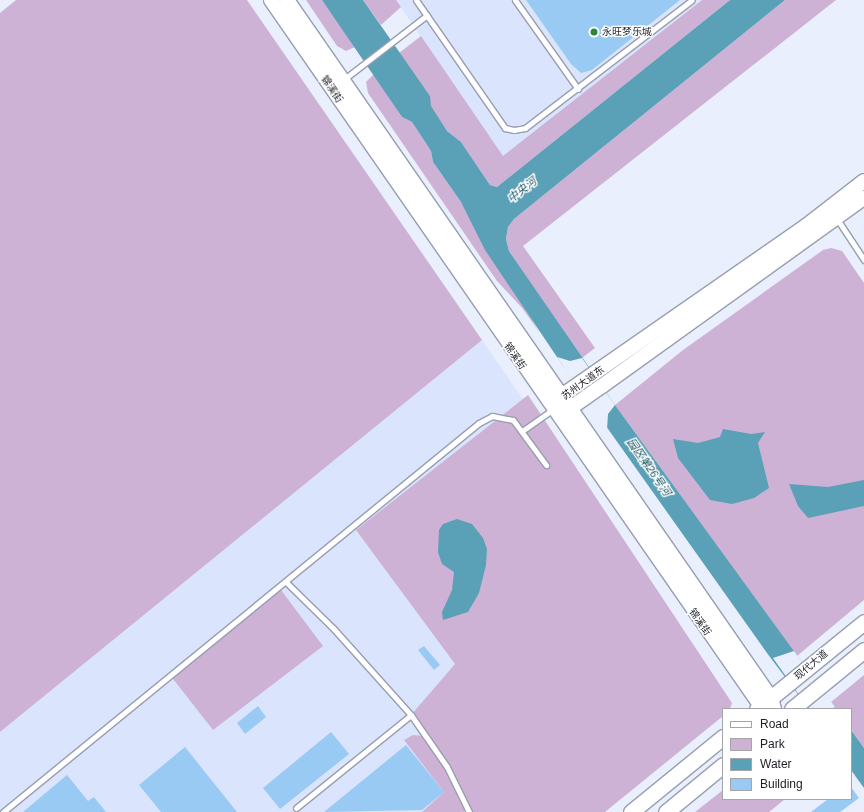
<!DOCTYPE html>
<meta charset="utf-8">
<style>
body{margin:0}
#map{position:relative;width:864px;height:812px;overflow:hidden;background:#e9effd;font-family:Arial,"Noto Sans SC",sans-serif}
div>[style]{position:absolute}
.built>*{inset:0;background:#dae4fd}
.green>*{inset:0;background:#ceb2d6}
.water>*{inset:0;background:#5aa1b7}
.pier>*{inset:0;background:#e9effd}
.building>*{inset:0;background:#99caf4}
.roads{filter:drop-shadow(1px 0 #989eaf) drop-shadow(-1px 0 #989eaf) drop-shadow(0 1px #989eaf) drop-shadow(0 -1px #989eaf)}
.service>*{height:5px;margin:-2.5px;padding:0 2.5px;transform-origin:2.5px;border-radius:2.5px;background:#fff}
.secondary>*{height:14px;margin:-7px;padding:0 7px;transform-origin:7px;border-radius:7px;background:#fff}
.primary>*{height:15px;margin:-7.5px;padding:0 7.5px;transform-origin:7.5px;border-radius:7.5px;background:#fff}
.dots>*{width:11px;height:11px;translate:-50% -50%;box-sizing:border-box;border:2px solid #fff;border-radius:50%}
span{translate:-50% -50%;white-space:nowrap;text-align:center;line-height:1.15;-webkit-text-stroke:3px #fff;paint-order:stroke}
.poi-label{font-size:10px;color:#1b1e24}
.left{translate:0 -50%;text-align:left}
.street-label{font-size:10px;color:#1b1e24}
.water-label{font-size:11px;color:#124f5f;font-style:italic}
.legend{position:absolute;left:722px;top:708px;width:130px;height:92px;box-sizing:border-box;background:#fff;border:1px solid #a4a5a7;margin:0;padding:5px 7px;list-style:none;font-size:12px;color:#1b1e24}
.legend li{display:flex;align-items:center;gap:8px;height:20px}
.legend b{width:20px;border:1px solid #a4a5a7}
</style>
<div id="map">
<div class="built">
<div style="clip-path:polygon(396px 0,702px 0,503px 157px)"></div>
<div style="clip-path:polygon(482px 340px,712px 673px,542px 812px,0 812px,0 732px)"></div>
</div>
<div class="green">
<div style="clip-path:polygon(16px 0,247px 0,482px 340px,0 732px,0 13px)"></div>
<div style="clip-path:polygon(306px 0,322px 0,355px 47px,346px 51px,337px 46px)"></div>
<div style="clip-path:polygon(363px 0,396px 0,401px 7px,381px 25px)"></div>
<div style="clip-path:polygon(702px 0,730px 0,497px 187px,490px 185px,461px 142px,447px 131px,430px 106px,430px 96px,399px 53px,421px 36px,503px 156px)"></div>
<div style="clip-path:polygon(785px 0,836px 0,523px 246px,595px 348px,582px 358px,509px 251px,506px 239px,508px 227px,514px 219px)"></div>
<div style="clip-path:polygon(374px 74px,402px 117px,412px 122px,431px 151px,433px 162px,461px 202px,539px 332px,523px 309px,497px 281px,368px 93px,366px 82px)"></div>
<div style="clip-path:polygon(831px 248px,842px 251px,864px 283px,864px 600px,797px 656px,615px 405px,683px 350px,823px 250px)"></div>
<div style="clip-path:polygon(528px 395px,732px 703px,730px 709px,723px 709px,723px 716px,605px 812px,468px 812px,465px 805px,464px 812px,422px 812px,444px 792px,404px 740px,413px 735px,424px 736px,411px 715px,455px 664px,356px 530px)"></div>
<div style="clip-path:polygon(281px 590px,323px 646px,213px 730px,170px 675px)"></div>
<div style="clip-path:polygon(864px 675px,864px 748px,851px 730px,851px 709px,836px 709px,831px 702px)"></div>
<div style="clip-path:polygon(723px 790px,723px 799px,785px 799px,769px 812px,695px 812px)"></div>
</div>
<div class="water">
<div style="clip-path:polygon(322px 0,363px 0,430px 96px,431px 106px,447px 131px,461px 142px,490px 185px,497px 187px,730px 0,785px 0,514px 219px,508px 227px,506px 239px,509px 251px,615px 405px,836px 709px,809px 709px,767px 653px,557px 357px,485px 250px,461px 202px,433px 162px,431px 151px,412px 122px,402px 117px)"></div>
<div style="clip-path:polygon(723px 429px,751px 434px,765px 432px,758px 443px,769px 488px,754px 498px,732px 504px,710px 500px,678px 458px,673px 439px,698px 443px,720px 437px)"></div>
<div style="clip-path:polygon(864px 480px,864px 506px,808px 518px,798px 506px,789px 484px,828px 487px)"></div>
<div style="clip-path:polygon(457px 519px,472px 524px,483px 538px,487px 549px,486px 565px,479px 593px,468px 612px,443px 620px,442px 612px,452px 590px,454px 572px,442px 564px,438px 552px,439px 530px,443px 524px)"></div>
<div style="clip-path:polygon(851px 730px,864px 748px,864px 788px,851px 770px)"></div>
</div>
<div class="pier">
<div style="clip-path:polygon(557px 357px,570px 361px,582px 358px,615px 405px,608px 414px,607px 430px)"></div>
<div style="clip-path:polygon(794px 651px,835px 707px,832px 709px,809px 709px,773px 658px)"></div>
</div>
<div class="building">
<div style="clip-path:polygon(526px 0,680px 0,592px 70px,581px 73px,571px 64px)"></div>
<div style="clip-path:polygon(424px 646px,440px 665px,434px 670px,418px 650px)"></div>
<div style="clip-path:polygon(258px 706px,266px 717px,245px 734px,237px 723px)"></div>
<div style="clip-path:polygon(331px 732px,349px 754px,280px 809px,263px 788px)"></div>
<div style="clip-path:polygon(406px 745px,444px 792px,422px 810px,324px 812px)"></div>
<div style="clip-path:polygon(185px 747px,237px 812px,161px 812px,139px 785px)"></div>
<div style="clip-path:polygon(67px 775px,88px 801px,94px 797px,106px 812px,23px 812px)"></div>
<div style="clip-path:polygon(851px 787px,859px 798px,840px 812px,811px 812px,828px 799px,851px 799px)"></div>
</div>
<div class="roads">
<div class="service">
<div style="left:416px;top:0;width:156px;rotate:55.2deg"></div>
<div style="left:505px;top:128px;width:9px;rotate:13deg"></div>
<div style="left:514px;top:130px;width:11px;rotate:-10deg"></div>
<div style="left:525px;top:128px;width:210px;rotate:-37.5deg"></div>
<div style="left:515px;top:0;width:109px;rotate:54.7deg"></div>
<div style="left:343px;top:80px;width:106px;rotate:-37.7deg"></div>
<div style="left:837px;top:219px;width:49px;rotate:56.6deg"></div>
<div style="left:522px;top:431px;width:38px;rotate:-35deg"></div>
<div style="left:286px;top:582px;width:66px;rotate:44.4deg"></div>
<div style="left:333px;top:628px;width:117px;rotate:48.1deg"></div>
<div style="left:411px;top:715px;width:63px;rotate:55.3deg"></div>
<div style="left:447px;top:767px;width:50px;rotate:63.9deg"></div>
<div style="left:296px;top:808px;width:148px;rotate:-39deg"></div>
<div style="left:3px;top:812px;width:615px;rotate:-39.26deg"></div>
<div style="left:479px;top:423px;width:15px;rotate:-28deg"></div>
<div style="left:492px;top:416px;width:21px;rotate:11deg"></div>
<div style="left:513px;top:420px;width:56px;rotate:53.7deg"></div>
</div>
<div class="secondary">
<div style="left:271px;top:0;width:863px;rotate:55.24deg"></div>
<div style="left:287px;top:0;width:849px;rotate:55.26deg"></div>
<div style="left:771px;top:698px;width:11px;rotate:75deg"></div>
<div style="left:556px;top:405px;width:9px;rotate:-63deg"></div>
<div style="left:560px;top:397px;width:300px;rotate:-34.8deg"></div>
<div style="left:806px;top:226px;width:73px;rotate:-37.8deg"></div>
<div style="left:559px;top:409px;width:10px"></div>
<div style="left:569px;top:409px;width:40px;rotate:-34.9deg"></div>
<div style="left:602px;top:386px;width:322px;rotate:-35.7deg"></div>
</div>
<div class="primary">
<div style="left:757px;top:709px;width:138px;rotate:-39.1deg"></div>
<div style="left:792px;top:709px;width:93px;rotate:-39.3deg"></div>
<div style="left:631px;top:812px;width:119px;rotate:-39.2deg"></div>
<div style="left:666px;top:812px;width:74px;rotate:-39.5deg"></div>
</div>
</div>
<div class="dots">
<div style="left:594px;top:32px;background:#2b8738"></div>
</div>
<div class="poi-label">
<span class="left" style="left:602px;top:32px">永旺梦乐城</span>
</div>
<div class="street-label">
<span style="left:332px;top:89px;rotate:56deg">锦溪街</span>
<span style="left:515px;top:356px;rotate:55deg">锦溪街</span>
<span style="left:583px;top:383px;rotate:-36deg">苏州大道东</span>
<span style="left:700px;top:622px;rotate:55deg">锦溪街</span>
<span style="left:811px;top:665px;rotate:-40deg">现代大道</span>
</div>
<div class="water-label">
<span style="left:522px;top:190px;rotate:-38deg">中央河</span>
<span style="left:649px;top:467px;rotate:55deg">园区第26号河</span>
</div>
<ul class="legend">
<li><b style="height:5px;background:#fff"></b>Road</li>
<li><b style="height:11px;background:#ceb2d6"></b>Park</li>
<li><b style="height:11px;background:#5aa1b7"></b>Water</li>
<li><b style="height:11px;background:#99caf4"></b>Building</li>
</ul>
</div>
